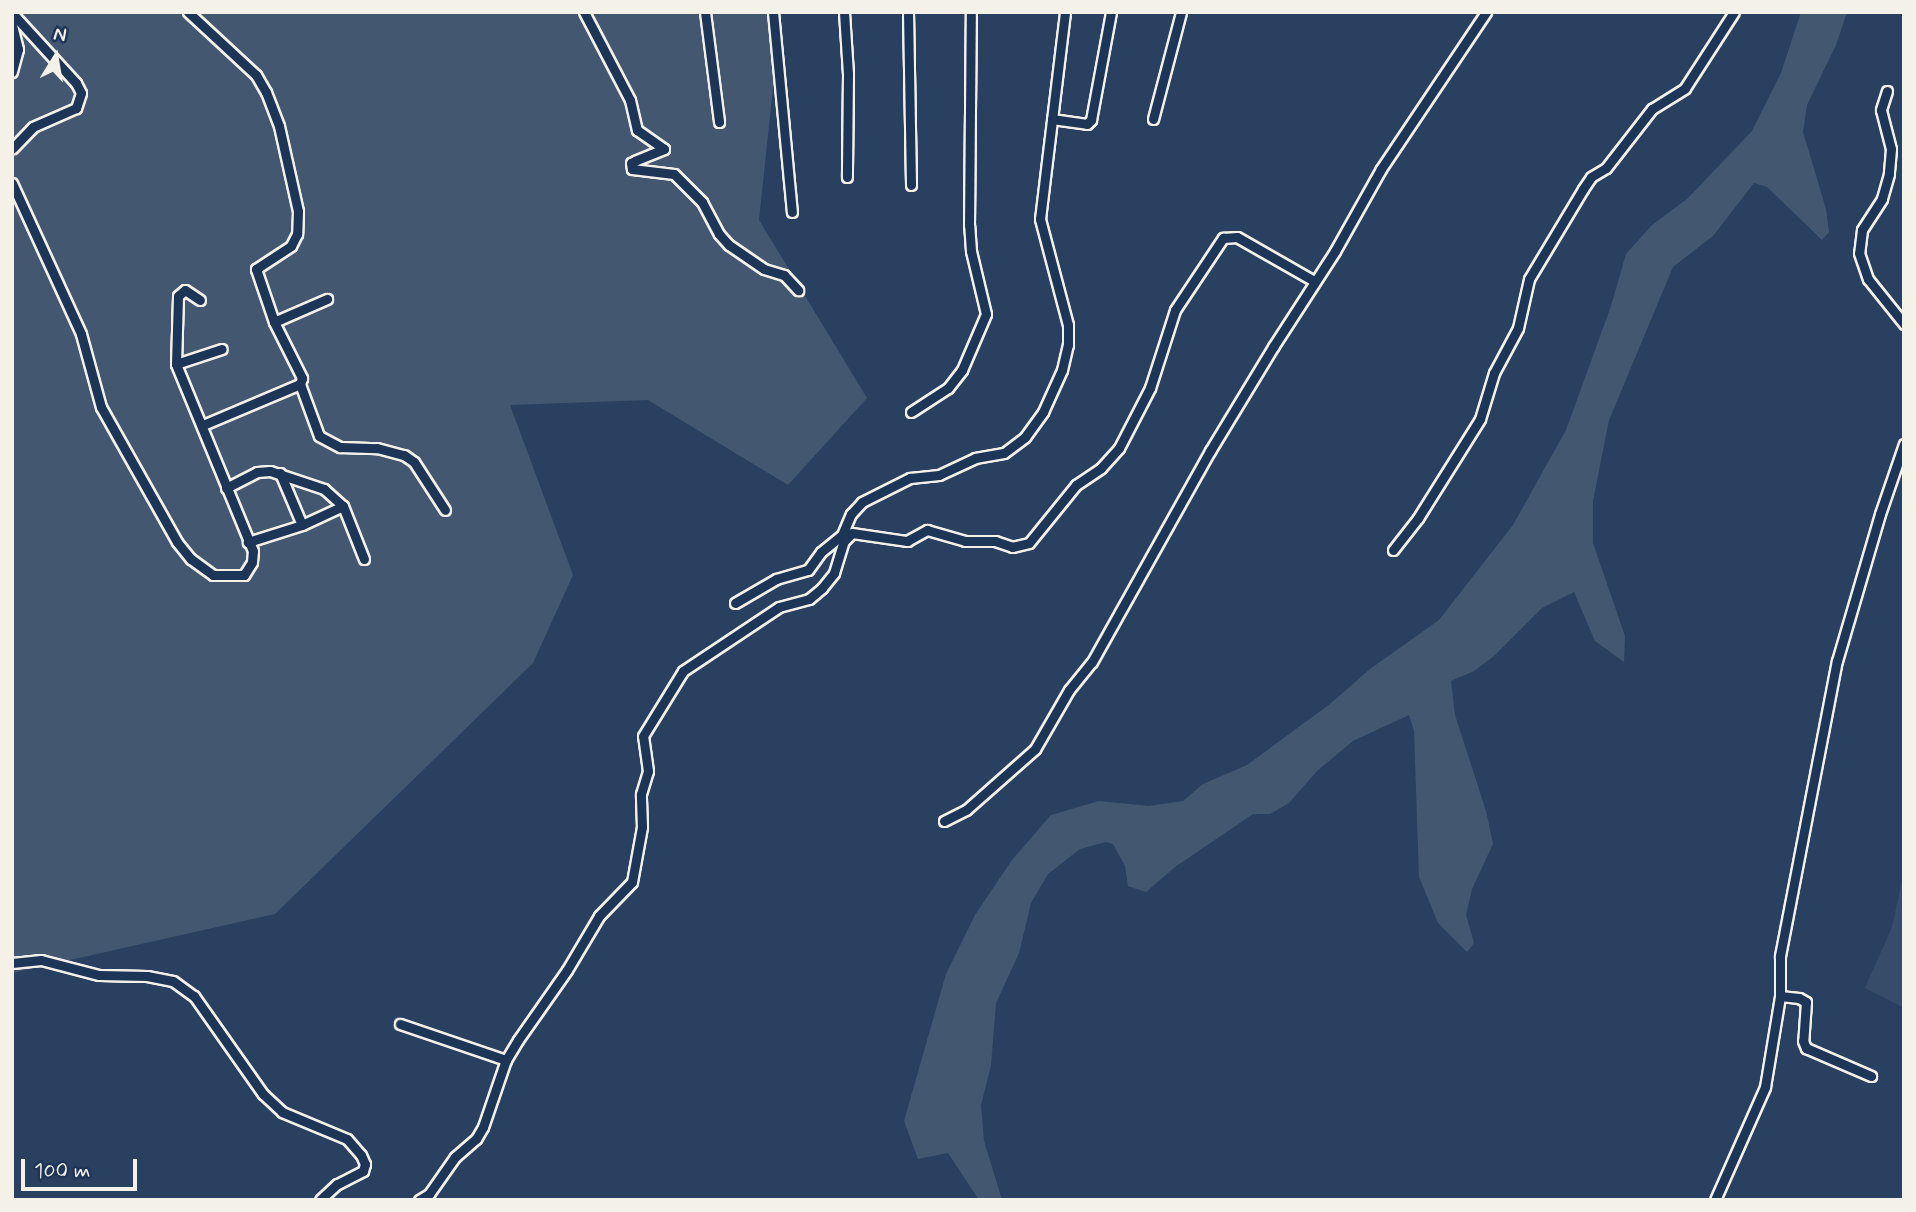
<!DOCTYPE html>
<style>
body{margin:0}
#map{position:relative;width:1916px;height:1212px;overflow:hidden;background:#2a4060;font-family:Mynerve,sans-serif}
div>[style]{position:absolute}
.built>*{inset:0;background:#374c69}
.green>*{inset:0;background:#445771}
.roads{filter:drop-shadow(2px 0 #f4f1e8) drop-shadow(-2px 0 #f4f1e8) drop-shadow(0 2px #f4f1e8) drop-shadow(0 -2px #f4f1e8)}
.street>*{height:9px;margin:-4.5px;padding:0 4.5px;transform-origin:4.5px;border-radius:4.5px;background:#1d3557}
span{translate:-50% -50%;white-space:nowrap;text-align:center;line-height:1.15;-webkit-text-stroke:7px #1d3557;paint-order:stroke}
.frame{position:absolute;inset:0;border:14px solid #f4f1e8;pointer-events:none}
.north{position:absolute;left:21px;top:21px;width:70px;height:70px;-webkit-text-stroke:5px #1d3557;paint-order:stroke;rotate:11deg;font-size:19px;font-weight:700;line-height:28px;text-align:center;color:#f4f1e8}
.north::after{content:'';display:block;margin:auto;width:24px;height:32px;background:#f4f1e8;clip-path:polygon(50% 0,100% 100%,50% 72%,0 100%)}
.scale{position:absolute;left:21px;top:1159px;width:116px;height:32px;box-sizing:border-box;border:4px solid #f4f1e8;border-top:0;padding-left:9px;font-size:21px;line-height:24px;white-space:nowrap;color:#f4f1e8;-webkit-text-stroke:5px #1d3557;paint-order:stroke}
</style>
<div id="map">
<div class="built">
<div style="clip-path:polygon(1904px 871px,1904px 1008px,1865px 988px,1892px 927px)"></div>
</div>
<div class="green">
<div style="clip-path:polygon(12px 12px,781px 12px,759px 220px,867px 398px,788px 485px,648px 400px,510px 405px,573px 575px,533px 663px,275px 914px,12px 973px)"></div>
<div style="clip-path:polygon(1801px 12px,1847px 12px,1836px 45px,1807px 105px,1803px 132px,1826px 209px,1829px 232px,1822px 240px,1767px 187px,1754px 183px,1713px 236px,1673px 267px,1609px 420px,1593px 501px,1593px 543px,1625px 636px,1624px 662px,1595px 641px,1574px 592px,1542px 608px,1494px 656px,1474px 671px,1451px 681px,1455px 715px,1486px 811px,1493px 844px,1472px 889px,1466px 915px,1474px 943px,1467px 952px,1438px 923px,1419px 877px,1414px 731px,1409px 715px,1353px 741px,1317px 771px,1289px 803px,1270px 814px,1253px 814px,1175px 867px,1146px 892px,1128px 886px,1125px 866px,1113px 844px,1106px 842px,1080px 849px,1048px 874px,1031px 903px,1019px 953px,996px 1003px,991px 1065px,981px 1105px,984px 1141px,1002px 1200px,979px 1200px,948px 1153px,918px 1159px,904px 1121px,946px 974px,975px 915px,1012px 860px,1051px 815px,1099px 801px,1149px 806px,1183px 801px,1203px 784px,1247px 765px,1330px 704px,1370px 669px,1439px 620px,1513px 525px,1566px 430px,1611px 306px,1626px 254px,1652px 225px,1687px 199px,1752px 131px,1781px 73px)"></div>
</div>
<div class="roads">
<div class="street">
<div style="left:188px;top:12px;width:93px;rotate:42.8deg"></div>
<div style="left:256px;top:75px;width:20px;rotate:60deg"></div>
<div style="left:266px;top:92px;width:36px;rotate:69deg"></div>
<div style="left:279px;top:126px;width:87px;rotate:77.4deg"></div>
<div style="left:298px;top:211px;width:23px;rotate:92deg"></div>
<div style="left:297px;top:234px;width:13px;rotate:117deg"></div>
<div style="left:291px;top:246px;width:42px;rotate:146.7deg"></div>
<div style="left:256px;top:269px;width:56px;rotate:71.2deg"></div>
<div style="left:274px;top:322px;width:63px;rotate:63.4deg"></div>
<div style="left:302px;top:378px;width:6px;rotate:108deg"></div>
<div style="left:300px;top:384px;width:105px;rotate:157.1deg"></div>
<div style="left:584px;top:12px;width:99px;rotate:62.4deg"></div>
<div style="left:630px;top:100px;width:31px;rotate:77deg"></div>
<div style="left:637px;top:130px;width:33px;rotate:35deg"></div>
<div style="left:664px;top:149px;width:31px;rotate:158deg"></div>
<div style="left:635px;top:161px;width:4px;rotate:153deg"></div>
<div style="left:631px;top:163px;width:6px;rotate:81deg"></div>
<div style="left:632px;top:169px;width:42px;rotate:6.8deg"></div>
<div style="left:674px;top:174px;width:40px;rotate:45deg"></div>
<div style="left:702px;top:202px;width:36px;rotate:62deg"></div>
<div style="left:719px;top:234px;width:15px;rotate:48deg"></div>
<div style="left:729px;top:245px;width:42px;rotate:34.4deg"></div>
<div style="left:764px;top:269px;width:21px;rotate:17deg"></div>
<div style="left:784px;top:275px;width:21px;rotate:47deg"></div>
<div style="left:705px;top:12px;width:111px;rotate:82.7deg"></div>
<div style="left:773px;top:12px;width:201px;rotate:84.6deg"></div>
<div style="left:844px;top:12px;width:62px;rotate:86.3deg"></div>
<div style="left:848px;top:74px;width:103px;rotate:90.6deg"></div>
<div style="left:908px;top:12px;width:173px;rotate:89deg"></div>
<div style="left:12px;top:13px;width:95px;rotate:47.6deg"></div>
<div style="left:76px;top:83px;width:11px;rotate:63deg"></div>
<div style="left:81px;top:93px;width:16px;rotate:108deg"></div>
<div style="left:76px;top:108px;width:47px;rotate:156.2deg"></div>
<div style="left:33px;top:127px;width:30px;rotate:134deg"></div>
<div style="left:12px;top:25px;width:25px;rotate:76deg"></div>
<div style="left:18px;top:49px;width:24px;rotate:105deg"></div>
<div style="left:1887px;top:91px;width:20px;rotate:108deg"></div>
<div style="left:1881px;top:110px;width:40px;rotate:75.6deg"></div>
<div style="left:1891px;top:149px;width:25px;rotate:95deg"></div>
<div style="left:1889px;top:174px;width:26px;rotate:106deg"></div>
<div style="left:1882px;top:199px;width:37px;rotate:123deg"></div>
<div style="left:1862px;top:230px;width:23px;rotate:97deg"></div>
<div style="left:1859px;top:253px;width:28px;rotate:71deg"></div>
<div style="left:1868px;top:279px;width:58px;rotate:51.3deg"></div>
<div style="left:1052px;top:119px;width:35px;rotate:8deg"></div>
<div style="left:1087px;top:124px;width:6px;rotate:-45deg"></div>
<div style="left:1091px;top:120px;width:110px;rotate:-79.5deg"></div>
<div style="left:1153px;top:119px;width:111px;rotate:-75.3deg"></div>
<div style="left:12px;top:183px;width:166px;rotate:65.4deg"></div>
<div style="left:81px;top:334px;width:76px;rotate:74.7deg"></div>
<div style="left:101px;top:407px;width:155px;rotate:60.6deg"></div>
<div style="left:177px;top:542px;width:22px;rotate:51deg"></div>
<div style="left:191px;top:559px;width:27px;rotate:36deg"></div>
<div style="left:213px;top:575px;width:31px"></div>
<div style="left:244px;top:575px;width:15px;rotate:-58deg"></div>
<div style="left:252px;top:562px;width:11px;rotate:-85deg"></div>
<div style="left:253px;top:551px;width:202px;rotate:-112.4deg"></div>
<div style="left:176px;top:364px;width:68px;rotate:-88.3deg"></div>
<div style="left:178px;top:296px;width:9px;rotate:-41deg"></div>
<div style="left:185px;top:290px;width:18px;rotate:34deg"></div>
<div style="left:274px;top:322px;width:58px;rotate:-23.5deg"></div>
<div style="left:176px;top:364px;width:48px;rotate:-18.1deg"></div>
<div style="left:300px;top:384px;width:55px;rotate:69.9deg"></div>
<div style="left:319px;top:436px;width:24px;rotate:28deg"></div>
<div style="left:340px;top:447px;width:37px;rotate:2deg"></div>
<div style="left:377px;top:448px;width:28px;rotate:15deg"></div>
<div style="left:404px;top:455px;width:12px;rotate:35deg"></div>
<div style="left:414px;top:462px;width:57px;rotate:57.1deg"></div>
<div style="left:911px;top:412px;width:44px;rotate:-33deg"></div>
<div style="left:948px;top:388px;width:23px;rotate:-52deg"></div>
<div style="left:962px;top:370px;width:61px;rotate:-66.8deg"></div>
<div style="left:986px;top:314px;width:65px;rotate:-103.4deg"></div>
<div style="left:971px;top:251px;width:26px;rotate:-94deg"></div>
<div style="left:969px;top:225px;width:213px;rotate:-89.5deg"></div>
<div style="left:280px;top:473px;width:56px;rotate:67.1deg"></div>
<div style="left:226px;top:488px;width:35px;rotate:-27deg"></div>
<div style="left:257px;top:472px;width:13px;rotate:-4deg"></div>
<div style="left:270px;top:471px;width:57px;rotate:18.4deg"></div>
<div style="left:324px;top:489px;width:25px;rotate:42deg"></div>
<div style="left:343px;top:506px;width:45px;rotate:155.1deg"></div>
<div style="left:302px;top:525px;width:57px;rotate:162.5deg"></div>
<div style="left:343px;top:506px;width:57px;rotate:68.4deg"></div>
<div style="left:1393px;top:550px;width:41px;rotate:-52deg"></div>
<div style="left:1418px;top:518px;width:117px;rotate:-57.9deg"></div>
<div style="left:1480px;top:419px;width:48px;rotate:-73.1deg"></div>
<div style="left:1494px;top:373px;width:51px;rotate:-61.9deg"></div>
<div style="left:1518px;top:328px;width:50px;rotate:-77.3deg"></div>
<div style="left:1529px;top:279px;width:105px;rotate:-59deg"></div>
<div style="left:1583px;top:189px;width:14px;rotate:-56deg"></div>
<div style="left:1591px;top:177px;width:17px;rotate:-31deg"></div>
<div style="left:1606px;top:168px;width:75px;rotate:-52.1deg"></div>
<div style="left:1652px;top:109px;width:39px;rotate:-32deg"></div>
<div style="left:1685px;top:88px;width:90px;rotate:-57.2deg"></div>
<div style="left:735px;top:603px;width:48px;rotate:-30.3deg"></div>
<div style="left:776px;top:579px;width:33px;rotate:-16deg"></div>
<div style="left:808px;top:570px;width:22px;rotate:-54deg"></div>
<div style="left:821px;top:552px;width:27px;rotate:-39deg"></div>
<div style="left:842px;top:535px;width:23px;rotate:-67deg"></div>
<div style="left:851px;top:514px;width:16px;rotate:-47deg"></div>
<div style="left:862px;top:502px;width:54px;rotate:-26.6deg"></div>
<div style="left:910px;top:478px;width:29px;rotate:-6deg"></div>
<div style="left:939px;top:475px;width:40px;rotate:-25deg"></div>
<div style="left:975px;top:458px;width:29px;rotate:-10deg"></div>
<div style="left:1004px;top:453px;width:26px;rotate:-37deg"></div>
<div style="left:1025px;top:437px;width:31px;rotate:-54deg"></div>
<div style="left:1043px;top:412px;width:46px;rotate:-65.7deg"></div>
<div style="left:1062px;top:370px;width:26px;rotate:-77deg"></div>
<div style="left:1068px;top:345px;width:20px;rotate:-90deg"></div>
<div style="left:1068px;top:325px;width:110px;rotate:-104.8deg"></div>
<div style="left:1040px;top:219px;width:209px;rotate:-83.1deg"></div>
<div style="left:944px;top:821px;width:25px;rotate:-27deg"></div>
<div style="left:966px;top:810px;width:92px;rotate:-41.5deg"></div>
<div style="left:1035px;top:749px;width:68px;rotate:-60deg"></div>
<div style="left:1069px;top:690px;width:36px;rotate:-51deg"></div>
<div style="left:1092px;top:662px;width:242px;rotate:-60.8deg"></div>
<div style="left:1210px;top:451px;width:122px;rotate:-58.8deg"></div>
<div style="left:1273px;top:347px;width:114px;rotate:-57.1deg"></div>
<div style="left:1335px;top:251px;width:94px;rotate:-60.7deg"></div>
<div style="left:1381px;top:169px;width:189px;rotate:-56.2deg"></div>
<div style="left:12px;top:963px;width:29px;rotate:-6deg"></div>
<div style="left:41px;top:960px;width:60px;rotate:14.5deg"></div>
<div style="left:99px;top:975px;width:48px;rotate:1.2deg"></div>
<div style="left:147px;top:976px;width:26px;rotate:11deg"></div>
<div style="left:173px;top:981px;width:26px;rotate:36deg"></div>
<div style="left:194px;top:996px;width:120px;rotate:54.9deg"></div>
<div style="left:263px;top:1094px;width:26px;rotate:43deg"></div>
<div style="left:282px;top:1112px;width:70px;rotate:22.6deg"></div>
<div style="left:347px;top:1139px;width:21px;rotate:49deg"></div>
<div style="left:361px;top:1155px;width:10px;rotate:66deg"></div>
<div style="left:365px;top:1164px;width:7px;rotate:106deg"></div>
<div style="left:363px;top:1171px;width:29px;rotate:153deg"></div>
<div style="left:337px;top:1184px;width:23px;rotate:137deg"></div>
<div style="left:1780px;top:996px;width:19px;rotate:6deg"></div>
<div style="left:1799px;top:998px;width:8px;rotate:30deg"></div>
<div style="left:1806px;top:1002px;width:39px;rotate:94deg"></div>
<div style="left:1803px;top:1041px;width:8px;rotate:67deg"></div>
<div style="left:1806px;top:1048px;width:71px;rotate:23.3deg"></div>
<div style="left:400px;top:1024px;width:112px;rotate:18.8deg"></div>
<div style="left:419px;top:1200px;width:12px;rotate:-31deg"></div>
<div style="left:429px;top:1194px;width:45px;rotate:-54.9deg"></div>
<div style="left:455px;top:1157px;width:28px;rotate:-41deg"></div>
<div style="left:476px;top:1139px;width:14px;rotate:-60deg"></div>
<div style="left:483px;top:1127px;width:71px;rotate:-71.1deg"></div>
<div style="left:506px;top:1060px;width:23px;rotate:-59deg"></div>
<div style="left:518px;top:1040px;width:85px;rotate:-55deg"></div>
<div style="left:567px;top:970px;width:63px;rotate:-59.3deg"></div>
<div style="left:599px;top:916px;width:47px;rotate:-45.9deg"></div>
<div style="left:632px;top:882px;width:56px;rotate:-79.7deg"></div>
<div style="left:642px;top:827px;width:33px;rotate:-92deg"></div>
<div style="left:641px;top:794px;width:24px;rotate:-73deg"></div>
<div style="left:648px;top:771px;width:35px;rotate:-98deg"></div>
<div style="left:643px;top:736px;width:76px;rotate:-58.4deg"></div>
<div style="left:683px;top:671px;width:115px;rotate:-33.7deg"></div>
<div style="left:779px;top:607px;width:31px;rotate:-15deg"></div>
<div style="left:809px;top:599px;width:17px;rotate:-40deg"></div>
<div style="left:822px;top:588px;width:19px;rotate:-51deg"></div>
<div style="left:834px;top:573px;width:34px;rotate:-73deg"></div>
<div style="left:844px;top:541px;width:11px;rotate:-45deg"></div>
<div style="left:852px;top:533px;width:56px;rotate:8.3deg"></div>
<div style="left:907px;top:541px;width:23px;rotate:-29deg"></div>
<div style="left:927px;top:530px;width:40px;rotate:16deg"></div>
<div style="left:965px;top:541px;width:30px"></div>
<div style="left:995px;top:541px;width:18px;rotate:19deg"></div>
<div style="left:1012px;top:547px;width:17px;rotate:-13deg"></div>
<div style="left:1029px;top:543px;width:75px;rotate:-51deg"></div>
<div style="left:1076px;top:485px;width:30px;rotate:-34deg"></div>
<div style="left:1101px;top:468px;width:27px;rotate:-48deg"></div>
<div style="left:1119px;top:448px;width:68px;rotate:-62.7deg"></div>
<div style="left:1150px;top:388px;width:82px;rotate:-72.2deg"></div>
<div style="left:1175px;top:310px;width:87px;rotate:-56.3deg"></div>
<div style="left:1223px;top:238px;width:14px;rotate:-4deg"></div>
<div style="left:1237px;top:237px;width:89px;rotate:29.7deg"></div>
<div style="left:1715px;top:1200px;width:124px;rotate:-66.1deg"></div>
<div style="left:1765px;top:1087px;width:92px;rotate:-80.6deg"></div>
<div style="left:1780px;top:996px;width:40px;rotate:-90deg"></div>
<div style="left:1780px;top:956px;width:300px;rotate:-79.1deg"></div>
<div style="left:1837px;top:661px;width:153px;rotate:-73.7deg"></div>
<div style="left:1880px;top:514px;width:74px;rotate:-71.1deg"></div>
</div>
</div>
<div class="frame"></div>
<div class="north">N</div>
<div class="scale">100 m</div>
</div>
